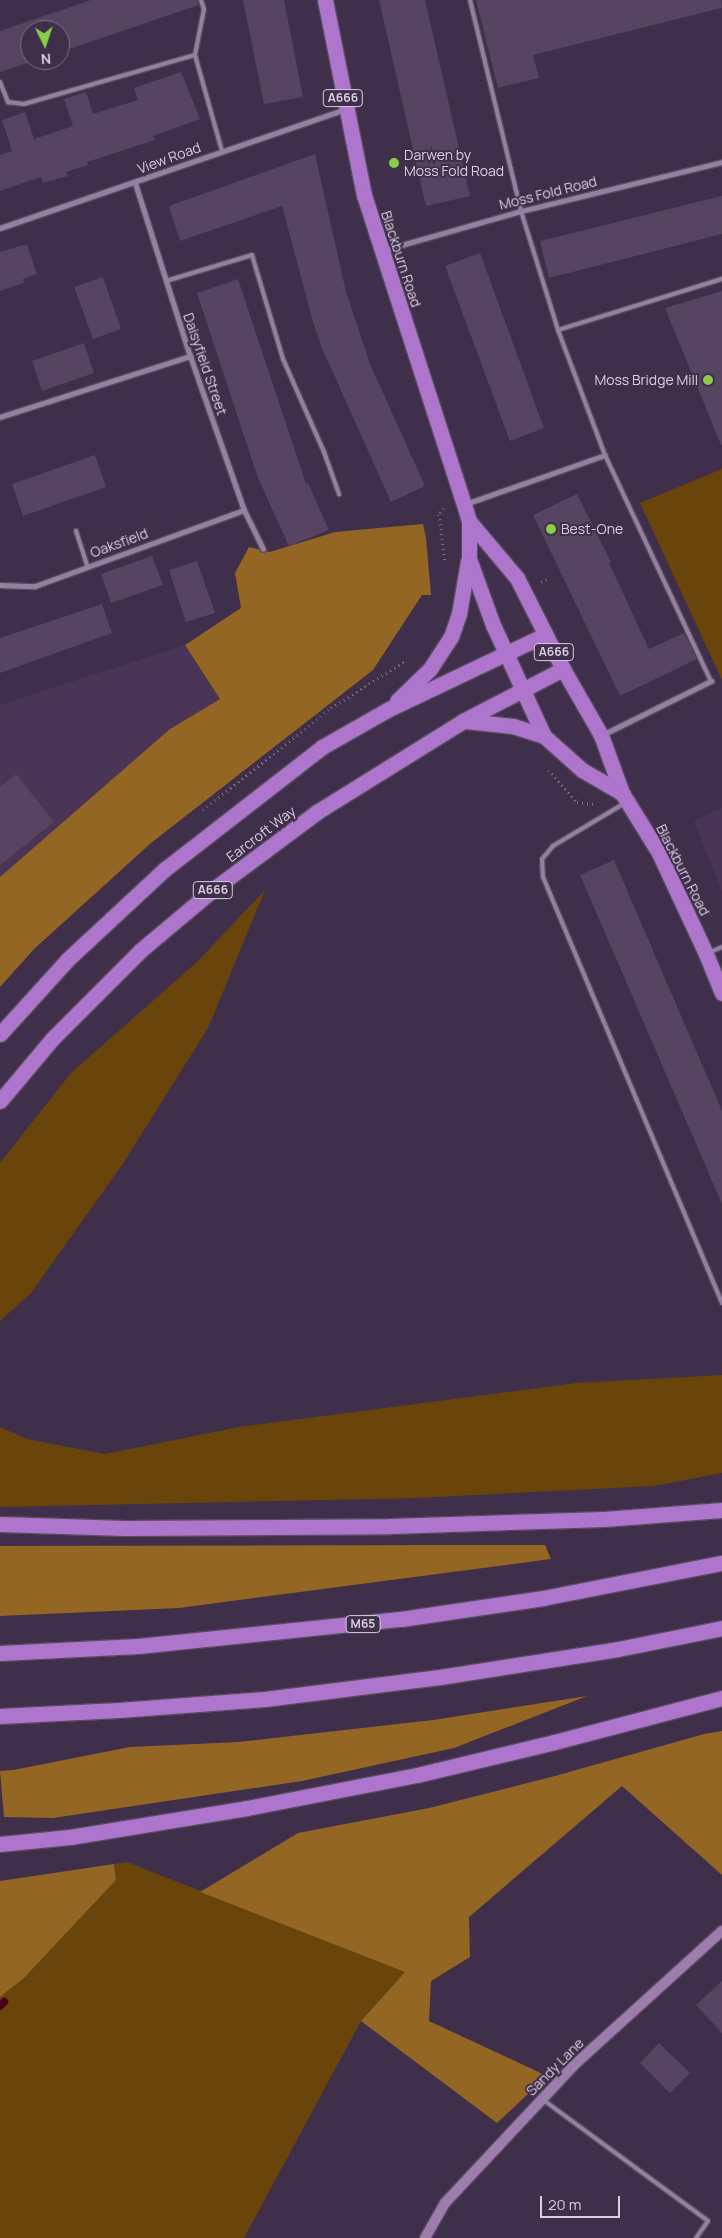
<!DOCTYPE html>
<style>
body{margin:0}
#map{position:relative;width:722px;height:2238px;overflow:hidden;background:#402f4a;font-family:Manrope,sans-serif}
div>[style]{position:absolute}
.built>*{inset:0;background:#4a3556}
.green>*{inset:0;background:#69450b}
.forest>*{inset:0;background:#936624}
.stream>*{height:8px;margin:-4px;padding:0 4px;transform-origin:4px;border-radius:4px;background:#490316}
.building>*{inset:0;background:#564460}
.path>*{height:3px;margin-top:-1.5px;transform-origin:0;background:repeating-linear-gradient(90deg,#7c6d84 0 1px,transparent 0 5px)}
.roads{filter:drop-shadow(1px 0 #594b61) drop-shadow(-1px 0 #594b61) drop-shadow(0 1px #594b61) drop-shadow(0 -1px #594b61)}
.lane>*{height:4px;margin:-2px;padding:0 2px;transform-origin:2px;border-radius:2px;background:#94809f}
.street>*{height:5px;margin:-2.5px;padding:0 2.5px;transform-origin:2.5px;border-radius:2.5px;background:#94809f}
.secondary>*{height:10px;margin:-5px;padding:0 5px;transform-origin:5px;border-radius:5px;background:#9c7dac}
.highway>*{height:15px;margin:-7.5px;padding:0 7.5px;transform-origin:7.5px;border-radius:7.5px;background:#ad75cc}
.dots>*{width:14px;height:14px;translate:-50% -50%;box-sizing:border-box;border:2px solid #402f4a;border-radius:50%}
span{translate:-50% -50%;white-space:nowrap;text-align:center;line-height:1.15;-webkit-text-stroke:4px #402f4a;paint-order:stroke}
.shield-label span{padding:1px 4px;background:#402f4a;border:1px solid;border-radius:4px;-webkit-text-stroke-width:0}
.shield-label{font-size:12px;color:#dacfe0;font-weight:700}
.poi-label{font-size:14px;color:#dacfe0}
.left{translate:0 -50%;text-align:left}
.right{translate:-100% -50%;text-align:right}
.street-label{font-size:14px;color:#dacfe0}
.north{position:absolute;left:20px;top:20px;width:50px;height:50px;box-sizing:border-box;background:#402f4a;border:1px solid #7e6f86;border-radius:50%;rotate:176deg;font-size:14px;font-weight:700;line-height:20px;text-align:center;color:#dacfe0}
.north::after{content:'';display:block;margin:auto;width:18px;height:22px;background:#88cf49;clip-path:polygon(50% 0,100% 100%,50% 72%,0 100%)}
.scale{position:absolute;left:540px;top:2196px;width:80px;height:22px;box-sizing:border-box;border:2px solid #dacfe0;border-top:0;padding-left:6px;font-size:15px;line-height:18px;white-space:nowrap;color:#dacfe0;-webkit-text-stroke:4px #402f4a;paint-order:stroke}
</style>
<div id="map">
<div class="built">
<div style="clip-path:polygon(185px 645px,220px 699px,170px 729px,0 877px,0 705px)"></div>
<div style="clip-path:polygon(722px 808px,722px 891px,694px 821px)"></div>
</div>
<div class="green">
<div style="clip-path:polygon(722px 469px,722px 680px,640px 503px)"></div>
<div style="clip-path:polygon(265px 890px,208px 1028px,122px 1165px,31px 1293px,0 1321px,0 1163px,71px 1073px,197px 962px)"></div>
<div style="clip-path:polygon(722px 1375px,722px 1473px,654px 1486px,416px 1498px,0 1507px,0 1427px,27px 1439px,105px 1454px,239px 1427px,577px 1383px)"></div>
<div style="clip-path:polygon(127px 1862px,405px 1972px,361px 2021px,244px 2238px,0 2238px,0 1997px,24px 1978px,116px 1880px,114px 1864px)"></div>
</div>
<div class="forest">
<div style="clip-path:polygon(423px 524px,426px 538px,431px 595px,422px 595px,373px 670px,151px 843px,34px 949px,0 987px,0 877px,170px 729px,220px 699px,185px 645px,241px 608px,235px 573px,249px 547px,270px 552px,335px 532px)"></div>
<div style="clip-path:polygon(433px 1545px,545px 1545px,551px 1559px,179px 1608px,0 1616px,0 1546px)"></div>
<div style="clip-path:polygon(587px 1696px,454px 1748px,302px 1781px,53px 1818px,4px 1817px,0 1771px,13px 1770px,130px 1747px,239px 1742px,433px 1720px)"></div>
<div style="clip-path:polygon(722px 1731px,722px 1875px,622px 1786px,469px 1917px,470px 1957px,431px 1981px,429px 2021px,547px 2076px,497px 2123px,361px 2021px,405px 1972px,200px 1892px,298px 1833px,429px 1808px,555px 1776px,704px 1734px)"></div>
<div style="clip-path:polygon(114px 1864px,116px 1880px,24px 1978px,0 1997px,0 1881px)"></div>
</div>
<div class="stream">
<div style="left:0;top:2006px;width:6px;rotate:-45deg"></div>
</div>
<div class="building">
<div style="clip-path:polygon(91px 0,197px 0,199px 5px,60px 52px,60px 30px,30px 30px,30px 60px,37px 60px,0 72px,0 31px)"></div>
<div style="clip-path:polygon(243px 0,284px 0,303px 97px,264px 104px)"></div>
<div style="clip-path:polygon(379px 0,425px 0,470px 196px,426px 206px)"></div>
<div style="clip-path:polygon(476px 0,721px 0,722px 8px,533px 55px,539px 78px,498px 88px)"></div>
<div style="clip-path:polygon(181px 72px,200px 119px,153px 136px,155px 140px,87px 162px,88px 165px,66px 172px,68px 176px,43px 183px,41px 177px,0 191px,0 155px,12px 151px,2px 120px,25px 112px,34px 139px,73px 126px,64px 99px,86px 92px,93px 114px,138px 100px,134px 88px)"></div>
<div style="clip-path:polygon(315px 154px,346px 292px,370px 364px,425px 486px,391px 502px,322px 348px,313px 322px,282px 206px,180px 241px,169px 206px)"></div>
<div style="clip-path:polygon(722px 196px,722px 234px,549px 278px,540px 241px)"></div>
<div style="clip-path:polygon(27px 244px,37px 274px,23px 279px,24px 283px,0 291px,0 252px)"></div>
<div style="clip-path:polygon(480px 253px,544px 428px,510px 441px,445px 266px)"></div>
<div style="clip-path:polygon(103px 277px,121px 329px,93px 339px,74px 287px)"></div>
<div style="clip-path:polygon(238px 279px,306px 484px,308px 483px,329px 530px,289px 546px,258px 478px,197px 293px)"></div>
<div style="clip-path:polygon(722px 291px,722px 445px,721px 445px,665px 308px)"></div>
<div style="clip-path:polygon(84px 343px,94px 373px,42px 391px,32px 361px)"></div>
<div style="clip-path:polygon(95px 455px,106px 487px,23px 516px,12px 484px)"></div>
<div style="clip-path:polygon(577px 494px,611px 562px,609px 563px,649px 649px,684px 633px,697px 659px,620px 696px,533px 515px)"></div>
<div style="clip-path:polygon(152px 556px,163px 585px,111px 603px,101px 574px)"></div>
<div style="clip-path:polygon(197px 561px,215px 613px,186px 622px,169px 570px)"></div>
<div style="clip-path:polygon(102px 604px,112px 633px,0 673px,0 638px)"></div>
<div style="clip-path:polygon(16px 774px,54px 822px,0 865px,0 787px)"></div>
<div style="clip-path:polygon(614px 860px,722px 1111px,722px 1204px,580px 875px)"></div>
<div style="clip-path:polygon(722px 1981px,722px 2033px,696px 2005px)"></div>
<div style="clip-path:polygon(659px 2043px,690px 2073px,670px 2093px,640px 2063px)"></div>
</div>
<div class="path">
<div style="left:444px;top:508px;width:8px;rotate:130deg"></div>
<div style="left:439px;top:514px;width:48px;rotate:82.9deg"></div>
<div style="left:541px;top:582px;width:9px;rotate:-27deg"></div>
<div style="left:548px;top:770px;width:43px;rotate:47.8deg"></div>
<div style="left:577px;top:802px;width:16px;rotate:7deg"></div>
<div style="left:203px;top:810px;width:164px;rotate:-38.6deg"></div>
<div style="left:331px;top:708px;width:88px;rotate:-32.4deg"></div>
</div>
<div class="roads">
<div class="lane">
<div style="left:201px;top:0;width:9px;rotate:72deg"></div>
<div style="left:204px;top:9px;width:47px;rotate:101.1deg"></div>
<div style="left:195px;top:55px;width:100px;rotate:74.3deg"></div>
<div style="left:470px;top:0;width:217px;rotate:76.4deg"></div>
<div style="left:521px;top:211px;width:125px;rotate:72.7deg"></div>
<div style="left:558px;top:330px;width:134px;rotate:69.4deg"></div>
<div style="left:605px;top:455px;width:250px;rotate:64.9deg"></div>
<div style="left:0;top:82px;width:22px;rotate:68deg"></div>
<div style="left:8px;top:102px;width:16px;rotate:7deg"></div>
<div style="left:24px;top:104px;width:178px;rotate:-16deg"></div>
<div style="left:166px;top:281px;width:90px;rotate:-16.8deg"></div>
<div style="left:252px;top:255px;width:109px;rotate:73.4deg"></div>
<div style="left:283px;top:359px;width:102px;rotate:66.2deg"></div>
<div style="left:324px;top:452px;width:45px;rotate:70.3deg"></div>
<div style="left:558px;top:330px;width:172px;rotate:-17.3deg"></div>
<div style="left:76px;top:531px;width:38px;rotate:72deg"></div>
<div style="left:625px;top:803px;width:84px;rotate:149.2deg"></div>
<div style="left:553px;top:846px;width:17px;rotate:130deg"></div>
<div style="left:542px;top:859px;width:18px;rotate:87deg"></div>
<div style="left:543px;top:877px;width:462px;rotate:67.2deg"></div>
<div style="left:708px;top:953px;width:15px;rotate:-23deg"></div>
<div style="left:542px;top:2099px;width:206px;rotate:36.3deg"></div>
<div style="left:708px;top:2221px;width:21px;rotate:125deg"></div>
</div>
<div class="street">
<div style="left:135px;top:183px;width:182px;rotate:72.4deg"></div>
<div style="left:190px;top:356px;width:163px;rotate:70.7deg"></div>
<div style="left:244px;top:510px;width:43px;rotate:64deg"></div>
<div style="left:0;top:228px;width:365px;rotate:-19deg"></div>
<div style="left:384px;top:250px;width:142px;rotate:-15.9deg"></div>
<div style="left:521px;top:211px;width:207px;rotate:-13.7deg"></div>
<div style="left:0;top:417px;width:200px;rotate:-17.8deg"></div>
<div style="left:465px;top:504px;width:148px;rotate:-19.3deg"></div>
<div style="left:0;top:585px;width:35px;rotate:2deg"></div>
<div style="left:35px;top:586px;width:222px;rotate:-20deg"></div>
<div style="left:602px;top:735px;width:122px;rotate:-26.4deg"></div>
</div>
<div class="secondary">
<div style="left:425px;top:2238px;width:40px;rotate:-60.3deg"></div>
<div style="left:445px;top:2203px;width:187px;rotate:-46.9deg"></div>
<div style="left:573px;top:2066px;width:201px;rotate:-42.2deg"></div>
</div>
<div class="highway">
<div style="left:325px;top:0;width:199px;rotate:78.7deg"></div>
<div style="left:364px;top:195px;width:325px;rotate:72.1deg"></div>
<div style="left:464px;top:504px;width:18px;rotate:74deg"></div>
<div style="left:469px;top:521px;width:38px;rotate:90deg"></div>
<div style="left:469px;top:559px;width:35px;rotate:70deg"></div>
<div style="left:481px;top:592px;width:37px;rotate:70deg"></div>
<div style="left:494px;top:627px;width:120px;rotate:65.4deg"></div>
<div style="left:544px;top:736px;width:51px;rotate:41.8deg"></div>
<div style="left:582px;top:770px;width:46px;rotate:29.9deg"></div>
<div style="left:469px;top:521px;width:75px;rotate:49.9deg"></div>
<div style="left:517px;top:578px;width:102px;rotate:63.2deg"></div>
<div style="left:563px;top:669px;width:76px;rotate:60.1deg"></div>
<div style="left:601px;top:735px;width:62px;rotate:70.1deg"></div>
<div style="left:622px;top:793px;width:70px;rotate:58.3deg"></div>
<div style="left:659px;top:853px;width:111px;rotate:65deg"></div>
<div style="left:706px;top:954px;width:42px;rotate:67.7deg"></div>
<div style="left:397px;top:701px;width:46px;rotate:-44.1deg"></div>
<div style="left:430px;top:669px;width:38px;rotate:-57deg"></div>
<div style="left:451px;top:637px;width:24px;rotate:-71deg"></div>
<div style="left:459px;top:614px;width:54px;rotate:-80.4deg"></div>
<div style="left:465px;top:721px;width:48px;rotate:5.9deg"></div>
<div style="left:513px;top:726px;width:33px;rotate:18deg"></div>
<div style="left:0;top:1034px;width:100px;rotate:-47.8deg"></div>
<div style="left:67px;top:960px;width:134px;rotate:-42.9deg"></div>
<div style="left:165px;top:869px;width:199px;rotate:-37.8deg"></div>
<div style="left:322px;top:747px;width:77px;rotate:-29.6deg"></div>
<div style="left:389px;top:709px;width:173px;rotate:-25.4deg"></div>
<div style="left:0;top:1101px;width:81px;rotate:-50deg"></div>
<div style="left:52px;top:1039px;width:126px;rotate:-45deg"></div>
<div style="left:141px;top:950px;width:97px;rotate:-40deg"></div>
<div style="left:215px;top:888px;width:127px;rotate:-36.7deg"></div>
<div style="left:317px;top:812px;width:172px;rotate:-31.9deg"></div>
<div style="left:463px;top:721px;width:113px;rotate:-27.5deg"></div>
<div style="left:0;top:1524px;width:125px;rotate:1.8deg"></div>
<div style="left:125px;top:1528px;width:265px;rotate:-0.4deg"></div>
<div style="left:390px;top:1526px;width:214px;rotate:-1.9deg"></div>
<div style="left:604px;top:1519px;width:118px;rotate:-4.4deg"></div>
<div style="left:0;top:1653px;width:138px;rotate:-2.9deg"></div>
<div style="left:138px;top:1646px;width:264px;rotate:-5.9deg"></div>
<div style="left:401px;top:1619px;width:144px;rotate:-8.4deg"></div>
<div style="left:543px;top:1598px;width:182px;rotate:-11.1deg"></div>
<div style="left:0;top:1716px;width:119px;rotate:-2.9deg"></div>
<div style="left:119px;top:1710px;width:146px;rotate:-4.3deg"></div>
<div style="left:265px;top:1699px;width:176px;rotate:-7.2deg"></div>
<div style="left:440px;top:1677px;width:180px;rotate:-8.9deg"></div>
<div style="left:618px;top:1649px;width:106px;rotate:-11.4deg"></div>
<div style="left:0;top:1844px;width:70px;rotate:-5.7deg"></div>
<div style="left:70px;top:1837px;width:179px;rotate:-9.3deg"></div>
<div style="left:247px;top:1808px;width:173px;rotate:-11deg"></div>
<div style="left:417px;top:1775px;width:141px;rotate:-13.5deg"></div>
<div style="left:554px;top:1742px;width:174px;rotate:-14.7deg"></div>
</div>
</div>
<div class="dots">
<div style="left:394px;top:163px;background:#88cf49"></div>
<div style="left:708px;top:380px;background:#88cf49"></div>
<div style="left:551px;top:529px;background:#88cf49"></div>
</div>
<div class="shield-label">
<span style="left:343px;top:98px">A666</span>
<span style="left:554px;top:652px">A666</span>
<span style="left:213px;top:890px">A666</span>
<span style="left:363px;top:1624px">M65</span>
</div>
<div class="poi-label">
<span class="left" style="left:404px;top:163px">Darwen by<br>Moss Fold Road</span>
<span class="right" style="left:698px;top:380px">Moss Bridge Mill</span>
<span class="left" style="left:561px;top:529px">Best-One</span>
</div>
<div class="street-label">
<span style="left:169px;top:158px;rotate:-20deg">View Road</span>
<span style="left:548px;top:193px;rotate:-14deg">Moss Fold Road</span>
<span style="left:401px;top:259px;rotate:72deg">Blackburn Road</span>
<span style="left:205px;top:364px;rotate:71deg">Daisyfield Street</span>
<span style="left:119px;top:543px;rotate:-20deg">Oaksfield</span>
<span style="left:261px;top:834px;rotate:-37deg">Earcroft Way</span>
<span style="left:683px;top:870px;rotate:63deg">Blackburn Road</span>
<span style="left:555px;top:2067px;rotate:-45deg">Sandy Lane</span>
</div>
<div class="north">N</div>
<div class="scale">20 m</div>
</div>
